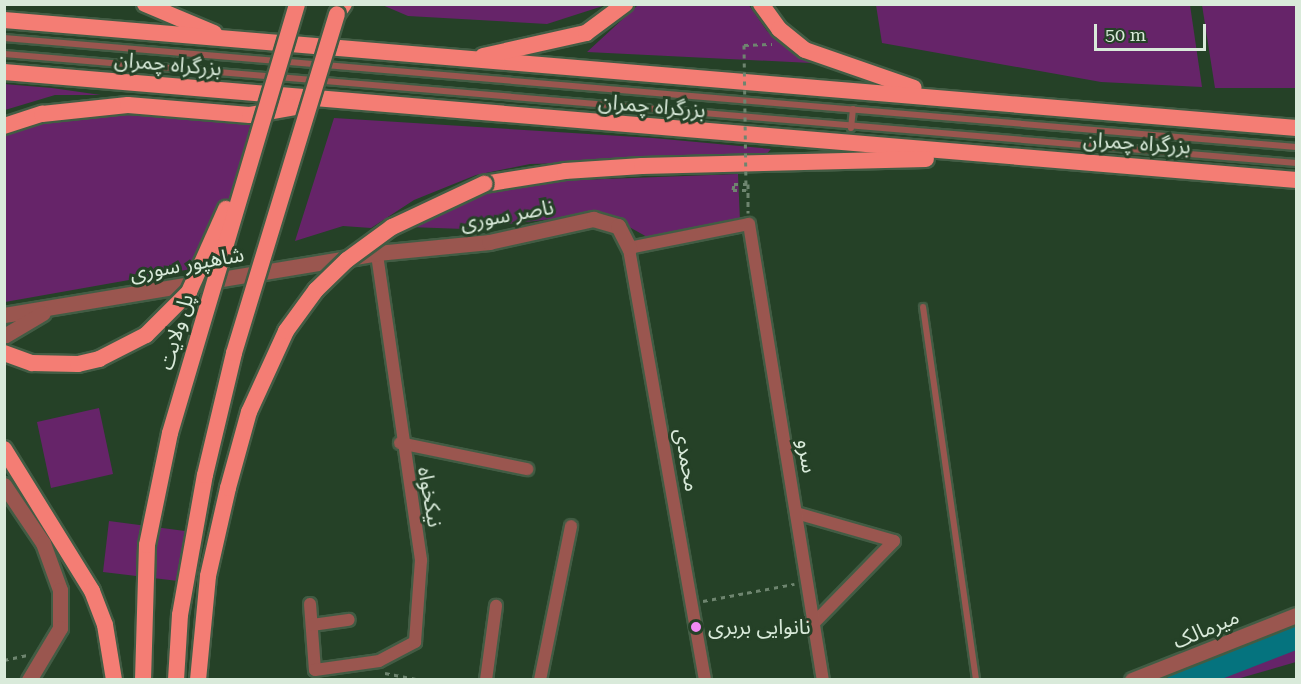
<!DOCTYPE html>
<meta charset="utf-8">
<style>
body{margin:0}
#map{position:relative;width:1301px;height:684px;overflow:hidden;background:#254127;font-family:"Roboto Serif","Noto Sans Arabic",serif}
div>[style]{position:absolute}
.green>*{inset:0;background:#662469}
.river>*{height:27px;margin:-13.5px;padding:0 13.5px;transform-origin:13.5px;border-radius:13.5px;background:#05737e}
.path>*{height:3px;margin-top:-1.5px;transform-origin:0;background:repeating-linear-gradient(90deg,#6e856f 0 4.5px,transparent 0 9px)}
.roads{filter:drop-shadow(2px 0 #425c44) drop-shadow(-2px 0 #425c44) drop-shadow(0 2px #425c44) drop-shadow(0 -2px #425c44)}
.service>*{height:6px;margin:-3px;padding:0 3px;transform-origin:3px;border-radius:3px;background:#9a564f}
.minor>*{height:12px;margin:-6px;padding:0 6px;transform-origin:6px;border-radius:6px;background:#9a564f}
.tertiary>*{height:15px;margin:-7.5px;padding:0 7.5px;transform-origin:7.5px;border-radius:7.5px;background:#9a564f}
.trunk>*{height:16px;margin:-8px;padding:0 8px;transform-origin:8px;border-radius:8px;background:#f47d74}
.path-bridge>*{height:3px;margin-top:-1.5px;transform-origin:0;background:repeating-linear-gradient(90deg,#6e856f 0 4.5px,transparent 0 9px)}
.bridges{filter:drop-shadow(2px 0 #425c44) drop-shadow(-2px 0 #425c44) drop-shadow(0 2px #425c44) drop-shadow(0 -2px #425c44)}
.trunk-bridge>*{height:16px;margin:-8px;padding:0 8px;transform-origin:8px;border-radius:8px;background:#f47d74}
.dots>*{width:16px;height:16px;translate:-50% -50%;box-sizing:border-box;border:3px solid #254127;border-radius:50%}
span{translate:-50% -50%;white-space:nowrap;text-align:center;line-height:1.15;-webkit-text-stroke:6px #254127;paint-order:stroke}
.street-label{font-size:21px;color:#d9eada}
.poi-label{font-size:21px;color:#d9eada}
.left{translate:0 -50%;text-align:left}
.frame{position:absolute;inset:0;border:6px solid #d9eada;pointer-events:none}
.scale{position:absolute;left:1094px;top:24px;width:112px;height:27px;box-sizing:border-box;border:3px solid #d9eada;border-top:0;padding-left:8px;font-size:18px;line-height:21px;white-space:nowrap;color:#d9eada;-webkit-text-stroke:4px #254127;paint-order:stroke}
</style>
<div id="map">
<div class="green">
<div style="clip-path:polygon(380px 4px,606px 4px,606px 5px,547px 24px,408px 16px)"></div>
<div style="clip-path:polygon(748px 4px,767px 31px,811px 63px,587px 52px,638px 5px)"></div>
<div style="clip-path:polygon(876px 5px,1190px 5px,1202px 87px,1101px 82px,882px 43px)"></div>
<div style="clip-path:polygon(1202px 5px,1296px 5px,1296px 88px,1215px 88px)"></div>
<div style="clip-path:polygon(4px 84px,52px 88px,101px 95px,55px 95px,5px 110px)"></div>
<div style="clip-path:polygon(90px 110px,252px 118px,234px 192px,208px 266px,5px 302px,5px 132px)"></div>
<div style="clip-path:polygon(334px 118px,653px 138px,771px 149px,763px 158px,530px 164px,476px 175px,414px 200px,371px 228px,343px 226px,295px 241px)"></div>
<div style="clip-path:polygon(738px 174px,740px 222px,649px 238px,604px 213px,464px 229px,409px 227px,493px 189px,552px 181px)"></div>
<div style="clip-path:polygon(99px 408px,113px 474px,51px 488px,37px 422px)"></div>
<div style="clip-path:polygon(109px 521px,185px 531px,178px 581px,103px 572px)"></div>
<div style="clip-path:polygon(1296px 645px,1296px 662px,1237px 679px,1200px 679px)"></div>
</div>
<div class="river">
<div style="left:1180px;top:680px;width:124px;rotate:-21.2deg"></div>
</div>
<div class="path">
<div style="left:744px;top:45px;width:28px;rotate:-2deg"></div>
<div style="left:746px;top:190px;width:13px;rotate:180deg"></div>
<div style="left:733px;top:190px;width:6px;rotate:-81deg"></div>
<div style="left:734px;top:184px;width:14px"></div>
<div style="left:748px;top:184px;width:29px;rotate:90deg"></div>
<div style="left:703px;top:601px;width:93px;rotate:-10.6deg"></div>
<div style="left:4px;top:660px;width:24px;rotate:-12deg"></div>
<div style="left:385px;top:673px;width:38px;rotate:11deg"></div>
</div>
<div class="roads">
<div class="service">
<div style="left:4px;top:38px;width:1297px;rotate:4.82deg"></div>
<div style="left:4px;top:54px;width:1297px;rotate:4.82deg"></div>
<div style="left:851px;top:128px;width:19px;rotate:-84deg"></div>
<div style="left:923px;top:307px;width:377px;rotate:81.9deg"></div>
</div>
<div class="minor">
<div style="left:400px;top:443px;width:130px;rotate:11.6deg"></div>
<div style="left:796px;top:513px;width:102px;rotate:15.9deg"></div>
<div style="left:894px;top:541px;width:115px;rotate:134.3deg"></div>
<div style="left:310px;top:604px;width:66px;rotate:85.7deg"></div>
<div style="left:315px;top:670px;width:65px;rotate:-8deg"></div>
<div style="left:379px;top:661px;width:41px;rotate:-27.8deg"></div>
<div style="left:415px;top:642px;width:82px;rotate:-85.8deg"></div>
<div style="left:421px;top:560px;width:310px;rotate:-98.2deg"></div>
<div style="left:312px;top:625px;width:37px;rotate:-8deg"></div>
<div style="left:486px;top:680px;width:75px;rotate:-82.3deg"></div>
<div style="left:540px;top:680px;width:157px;rotate:-78.6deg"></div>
<div style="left:705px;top:680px;width:439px;rotate:-100deg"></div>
<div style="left:629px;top:248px;width:122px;rotate:-11.3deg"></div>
<div style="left:749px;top:224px;width:462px;rotate:80.8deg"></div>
</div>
<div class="tertiary">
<div style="left:4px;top:315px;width:378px;rotate:-9.4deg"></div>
<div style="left:377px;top:253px;width:113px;rotate:-5.6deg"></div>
<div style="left:489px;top:242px;width:107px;rotate:-12.5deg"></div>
<div style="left:593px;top:219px;width:26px;rotate:16deg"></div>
<div style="left:618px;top:226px;width:25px;rotate:63deg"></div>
<div style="left:4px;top:336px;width:45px;rotate:-30.5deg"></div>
<div style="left:4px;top:485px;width:70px;rotate:56.1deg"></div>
<div style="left:43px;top:543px;width:50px;rotate:70.1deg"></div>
<div style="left:60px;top:590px;width:38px;rotate:90deg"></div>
<div style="left:60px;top:628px;width:61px;rotate:120.8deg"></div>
<div style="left:1132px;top:680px;width:176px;rotate:-21.6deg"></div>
</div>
<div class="trunk">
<div style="left:145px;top:4px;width:75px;rotate:22.8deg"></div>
<div style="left:761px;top:4px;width:31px;rotate:54deg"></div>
<div style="left:779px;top:29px;width:33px;rotate:39deg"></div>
<div style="left:805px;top:50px;width:115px;rotate:19.2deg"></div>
<div style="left:337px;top:14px;width:12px;rotate:-55deg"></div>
<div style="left:4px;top:20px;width:1297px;rotate:4.78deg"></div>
<div style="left:483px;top:56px;width:106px;rotate:-12.6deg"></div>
<div style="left:586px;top:33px;width:49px;rotate:-36.6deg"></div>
<div style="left:4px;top:72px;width:1297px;rotate:4.78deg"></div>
<div style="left:4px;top:126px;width:40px;rotate:-18deg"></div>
<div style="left:42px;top:114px;width:86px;rotate:-6deg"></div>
<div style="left:128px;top:105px;width:122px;rotate:4.7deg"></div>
<div style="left:250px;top:115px;width:57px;rotate:-10.1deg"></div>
<div style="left:484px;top:184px;width:82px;rotate:-9.1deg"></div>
<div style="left:565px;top:171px;width:77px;rotate:-3.7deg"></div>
<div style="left:642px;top:166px;width:284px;rotate:-1.4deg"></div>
<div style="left:4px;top:449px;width:167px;rotate:58.2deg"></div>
<div style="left:92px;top:591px;width:36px;rotate:69deg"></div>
<div style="left:105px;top:625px;width:56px;rotate:80.7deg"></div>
</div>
</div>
<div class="path-bridge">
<div style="left:744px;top:45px;width:145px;rotate:89.2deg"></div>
</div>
<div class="bridges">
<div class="trunk-bridge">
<div style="left:4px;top:353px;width:30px;rotate:20deg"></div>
<div style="left:32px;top:363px;width:46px;rotate:1.2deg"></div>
<div style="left:78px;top:364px;width:22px;rotate:-13deg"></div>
<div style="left:99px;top:359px;width:53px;rotate:-27.1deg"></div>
<div style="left:146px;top:335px;width:61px;rotate:-45deg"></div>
<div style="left:189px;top:292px;width:91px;rotate:-66deg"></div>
<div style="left:143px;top:680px;width:135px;rotate:-88.3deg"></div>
<div style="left:147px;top:545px;width:114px;rotate:-78.4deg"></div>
<div style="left:170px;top:433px;width:447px;rotate:-73.5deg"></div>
<div style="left:176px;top:680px;width:65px;rotate:-86.5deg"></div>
<div style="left:180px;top:615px;width:142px;rotate:-79.9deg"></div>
<div style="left:205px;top:475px;width:125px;rotate:-76.6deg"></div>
<div style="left:234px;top:353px;width:354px;rotate:-73.1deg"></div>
<div style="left:198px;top:680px;width:104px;rotate:-84.5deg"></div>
<div style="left:208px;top:576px;width:90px;rotate:-77.2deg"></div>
<div style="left:228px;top:488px;width:79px;rotate:-74.6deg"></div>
<div style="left:249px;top:412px;width:89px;rotate:-65.4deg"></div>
<div style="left:286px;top:331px;width:51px;rotate:-53.8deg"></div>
<div style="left:316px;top:290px;width:43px;rotate:-44.1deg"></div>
<div style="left:347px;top:260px;width:56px;rotate:-36.3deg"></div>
<div style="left:392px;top:227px;width:102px;rotate:-25.1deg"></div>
</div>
</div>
<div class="dots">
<div style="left:696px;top:627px;background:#f18af4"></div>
</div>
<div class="street-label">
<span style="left:168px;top:64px;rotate:5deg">بزرگراه چمران</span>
<span style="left:652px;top:106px;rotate:5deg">بزرگراه چمران</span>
<span style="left:1137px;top:143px;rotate:4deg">بزرگراه چمران</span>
<span style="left:507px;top:215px;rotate:-10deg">ناصر سوری</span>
<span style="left:187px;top:264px;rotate:-10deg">شاهپور سوری</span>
<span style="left:176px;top:332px;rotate:-74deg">پل ولایت</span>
<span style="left:807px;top:456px;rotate:81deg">سرو</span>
<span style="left:687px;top:460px;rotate:80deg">محمدی</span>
<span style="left:430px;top:497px;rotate:80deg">نیکخواه</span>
<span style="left:1206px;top:629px;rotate:-23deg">میرمالک</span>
</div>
<div class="poi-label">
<span class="left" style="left:708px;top:627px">نانوایی بربری</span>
</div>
<div class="frame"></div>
<div class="scale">50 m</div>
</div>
